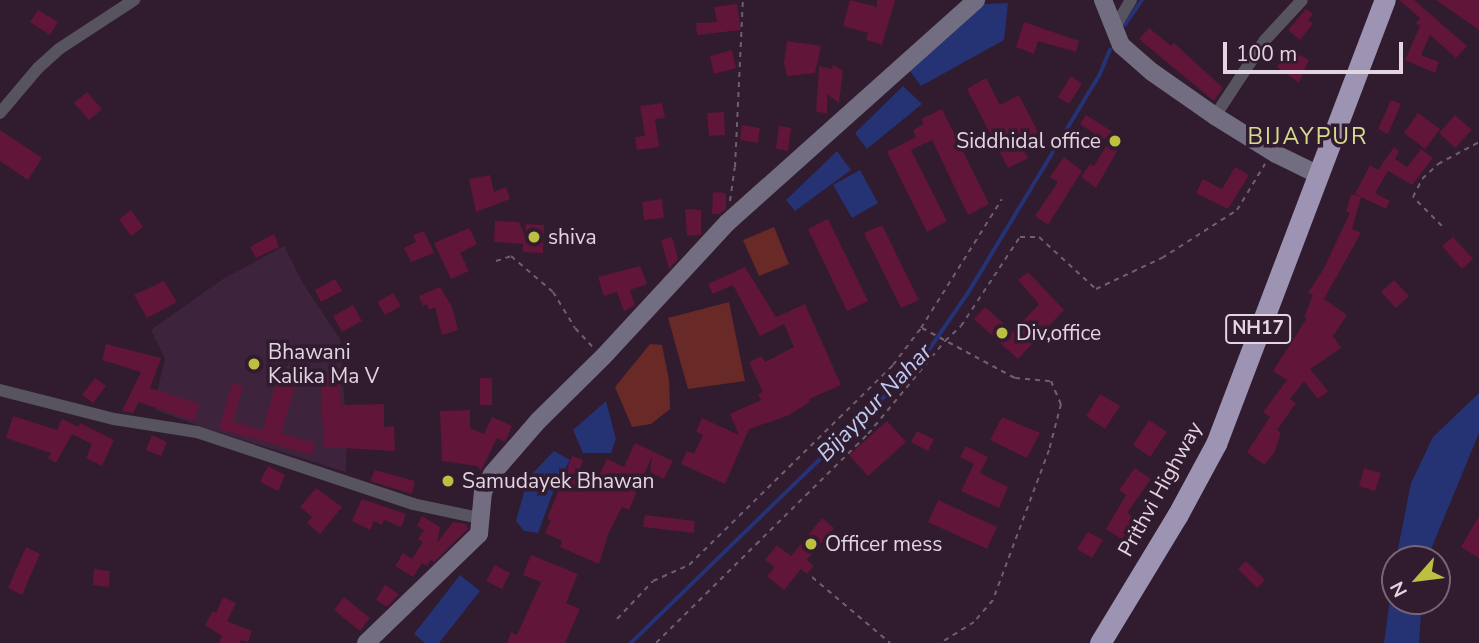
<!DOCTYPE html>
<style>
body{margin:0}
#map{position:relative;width:1479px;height:643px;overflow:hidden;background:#301b2f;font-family:"Nunito Sans",sans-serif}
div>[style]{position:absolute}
.built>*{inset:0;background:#3d243c}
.green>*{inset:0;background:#682927}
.water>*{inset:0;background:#253274}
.stream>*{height:3.5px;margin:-1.75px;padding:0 1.75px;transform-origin:1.75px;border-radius:1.75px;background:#253274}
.building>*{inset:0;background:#611539}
.path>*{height:2px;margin-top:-1px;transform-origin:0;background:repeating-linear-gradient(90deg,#705e6f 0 5px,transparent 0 10px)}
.street>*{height:12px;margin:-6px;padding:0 6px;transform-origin:6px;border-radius:6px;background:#57535f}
.secondary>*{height:18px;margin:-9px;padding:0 9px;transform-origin:9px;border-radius:9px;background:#736d81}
.highway>*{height:21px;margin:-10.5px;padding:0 10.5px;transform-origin:10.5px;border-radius:10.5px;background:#9d93b3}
.dots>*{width:19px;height:19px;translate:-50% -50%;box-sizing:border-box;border:4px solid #301b2f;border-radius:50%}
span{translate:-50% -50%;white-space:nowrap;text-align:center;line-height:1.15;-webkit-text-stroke:7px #301b2f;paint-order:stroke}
.shield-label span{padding:2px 5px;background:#301b2f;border:2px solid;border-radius:5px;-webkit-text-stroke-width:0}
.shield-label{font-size:19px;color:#e2d4e1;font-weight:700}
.poi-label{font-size:21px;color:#e2d4e1}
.right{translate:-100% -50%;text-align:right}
.left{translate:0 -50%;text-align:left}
.street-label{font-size:21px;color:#e2d4e1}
.neighbourhood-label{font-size:23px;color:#d7db8d;letter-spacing:2px}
.water-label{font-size:23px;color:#bdcaf1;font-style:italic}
.north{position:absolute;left:1381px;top:545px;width:70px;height:70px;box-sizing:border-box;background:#301b2f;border:2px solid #776576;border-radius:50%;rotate:242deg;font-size:19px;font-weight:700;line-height:28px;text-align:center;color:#e2d4e1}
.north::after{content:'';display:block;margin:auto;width:24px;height:32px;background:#bdbf43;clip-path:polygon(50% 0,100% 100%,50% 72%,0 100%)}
.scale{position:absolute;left:1223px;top:42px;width:180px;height:32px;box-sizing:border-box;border:4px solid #e2d4e1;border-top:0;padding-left:9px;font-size:21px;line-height:24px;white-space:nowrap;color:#e2d4e1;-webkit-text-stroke:5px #301b2f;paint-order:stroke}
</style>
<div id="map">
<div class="built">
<div style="clip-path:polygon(284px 246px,304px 285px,340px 339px,347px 434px,346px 472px,205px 428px,156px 410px,154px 404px,165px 359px,151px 330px,223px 279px)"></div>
</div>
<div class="green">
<div style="clip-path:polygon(774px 227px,789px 264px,759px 276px,743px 240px)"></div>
<div style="clip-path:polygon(729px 302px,745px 381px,688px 389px,668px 318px)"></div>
<div style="clip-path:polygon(650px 344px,662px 345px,669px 380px,670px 409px,651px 424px,632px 427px,615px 387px)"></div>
</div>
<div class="water">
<div style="clip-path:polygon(1008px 3px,1004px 40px,921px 86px,907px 67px,984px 4px)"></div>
<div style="clip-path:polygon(903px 86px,922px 104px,867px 149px,855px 133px)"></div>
<div style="clip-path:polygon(837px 151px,851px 170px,795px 211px,786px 200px)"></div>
<div style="clip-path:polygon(860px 170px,878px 203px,852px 218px,833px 185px)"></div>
<div style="clip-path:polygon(1479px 393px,1479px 433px,1427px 559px,1396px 559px,1411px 483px,1433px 437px)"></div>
<div style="clip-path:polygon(606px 401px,616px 439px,611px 453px,583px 453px,573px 430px)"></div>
<div style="clip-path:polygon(554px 451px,570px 460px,555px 487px,538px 533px,524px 531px,516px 521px,528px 478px)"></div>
<div style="clip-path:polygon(1395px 563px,1395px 601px,1422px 601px,1419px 643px,1384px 643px)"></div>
<div style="clip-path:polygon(460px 575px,480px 591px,439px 643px,425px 643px,414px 634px)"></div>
</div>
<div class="stream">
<div style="left:1125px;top:25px;width:30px;rotate:-56deg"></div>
<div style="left:631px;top:643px;width:406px;rotate:-44.2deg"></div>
<div style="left:922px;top:360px;width:81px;rotate:-55.5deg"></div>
<div style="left:968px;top:293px;width:253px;rotate:-58.9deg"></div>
<div style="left:1099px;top:76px;width:28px;rotate:-67deg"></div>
</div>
<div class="building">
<div style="clip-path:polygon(850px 0,877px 7px,877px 0,895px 0,882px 45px,866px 40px,868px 33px,843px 26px)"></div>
<div style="clip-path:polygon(1399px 0,1414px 0,1467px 46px,1456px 58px,1430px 35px,1421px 55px,1439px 62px,1435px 73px,1405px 60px,1420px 26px,1416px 23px,1420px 18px)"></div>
<div style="clip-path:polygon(1436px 0,1479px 0,1479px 30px)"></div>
<div style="clip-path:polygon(737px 4px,741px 30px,697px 35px,696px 23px,717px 22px,714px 7px)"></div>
<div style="clip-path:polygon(1306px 9px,1313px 14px,1308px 20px,1313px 23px,1300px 40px,1288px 30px)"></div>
<div style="clip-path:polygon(38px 10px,58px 22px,50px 35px,30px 22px)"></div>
<div style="clip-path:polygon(1024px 22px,1079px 41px,1076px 52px,1038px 41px,1034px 54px,1016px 47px)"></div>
<div style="clip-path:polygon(1149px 28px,1171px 46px,1174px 43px,1223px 88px,1214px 101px,1139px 39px)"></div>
<div style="clip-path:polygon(787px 41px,821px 46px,815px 73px,787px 76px,784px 63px)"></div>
<div style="clip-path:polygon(1288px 49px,1309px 60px,1299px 83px,1277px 67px)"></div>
<div style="clip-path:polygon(732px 50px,736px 68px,714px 74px,710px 56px)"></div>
<div style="clip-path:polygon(833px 65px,843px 71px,839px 103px,827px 94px,827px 113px,816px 112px,819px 66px,832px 69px)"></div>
<div style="clip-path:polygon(1071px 76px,1082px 84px,1069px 104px,1058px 97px)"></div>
<div style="clip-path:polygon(986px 78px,1000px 105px,1019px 95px,1041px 138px,1022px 147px,1028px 158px,1008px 168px,967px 89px)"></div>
<div style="clip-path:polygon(87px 92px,102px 109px,89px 120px,74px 103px)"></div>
<div style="clip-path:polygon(1391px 100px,1401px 104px,1388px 134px,1378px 129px)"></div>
<div style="clip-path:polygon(662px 103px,665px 118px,655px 119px,659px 147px,637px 150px,635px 137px,645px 136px,640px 106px)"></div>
<div style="clip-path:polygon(942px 109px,989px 204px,968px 215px,932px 140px,911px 150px,947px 221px,927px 232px,887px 152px,916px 137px,913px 130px,924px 124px,921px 119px)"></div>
<div style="clip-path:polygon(724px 112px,725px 135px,709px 136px,707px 113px)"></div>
<div style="clip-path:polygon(1418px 113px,1440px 129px,1425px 149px,1404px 133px)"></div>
<div style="clip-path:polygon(1086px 115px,1124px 139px,1096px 188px,1081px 177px,1090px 164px,1094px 166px,1108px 143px,1080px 124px)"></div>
<div style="clip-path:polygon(1455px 115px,1472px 130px,1455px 148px,1439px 133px)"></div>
<div style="clip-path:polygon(742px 125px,760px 128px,758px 143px,740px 140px)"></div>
<div style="clip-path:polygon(779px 126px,791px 128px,788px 151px,776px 149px)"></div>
<div style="clip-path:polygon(0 130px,42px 158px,28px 180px,0 161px)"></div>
<div style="clip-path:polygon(1394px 147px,1399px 151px,1395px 159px,1407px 167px,1421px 149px,1433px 158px,1412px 185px,1388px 171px,1375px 193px,1390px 201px,1386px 209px,1361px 197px,1352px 229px,1361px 233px,1324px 299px,1347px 315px,1333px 336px,1341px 348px,1310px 369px,1328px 391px,1318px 399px,1304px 381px,1290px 399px,1296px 403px,1277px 430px,1281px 433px,1274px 453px,1264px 465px,1247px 452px,1270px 417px,1263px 412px,1287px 380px,1273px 371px,1307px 318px,1304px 317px,1313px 295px,1308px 293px,1323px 270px,1350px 213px,1346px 212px,1351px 194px,1361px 197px,1355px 194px,1370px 165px,1378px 170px)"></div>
<div style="clip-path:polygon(1064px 157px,1082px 171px,1048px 225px,1035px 216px,1058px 182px,1050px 177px)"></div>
<div style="clip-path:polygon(1235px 167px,1249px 175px,1228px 209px,1196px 193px,1203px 179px,1222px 189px)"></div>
<div style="clip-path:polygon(490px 175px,494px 192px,506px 187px,510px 199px,476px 212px,469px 179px)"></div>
<div style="clip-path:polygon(713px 192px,726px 193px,726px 209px,720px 214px,712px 214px)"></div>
<div style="clip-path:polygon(662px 199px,664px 218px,644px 220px,642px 202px)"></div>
<div style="clip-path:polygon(685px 209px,701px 210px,701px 235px,687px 236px)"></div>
<div style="clip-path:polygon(131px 210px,143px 227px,131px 236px,119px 219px)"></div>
<div style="clip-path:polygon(828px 219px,868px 301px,847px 311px,808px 229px)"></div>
<div style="clip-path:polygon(495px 221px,519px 222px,525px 236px,526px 224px,544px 225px,543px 253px,523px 252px,523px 244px,494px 242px)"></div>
<div style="clip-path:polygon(882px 225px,919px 300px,901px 308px,864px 233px)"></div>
<div style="clip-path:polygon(469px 228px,477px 244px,460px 253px,469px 271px,451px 279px,434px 243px)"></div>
<div style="clip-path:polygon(424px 231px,434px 253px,411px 262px,404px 248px,416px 242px,413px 235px)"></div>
<div style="clip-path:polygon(274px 234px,279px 247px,256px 258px,250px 247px)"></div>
<div style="clip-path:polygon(672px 237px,678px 259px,669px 269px,661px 240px)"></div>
<div style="clip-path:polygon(1453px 237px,1473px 259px,1462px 269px,1442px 246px)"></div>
<div style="clip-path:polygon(640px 266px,647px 284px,630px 290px,635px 305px,624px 311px,617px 292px,604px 296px,598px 277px)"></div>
<div style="clip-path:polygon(745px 267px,776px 317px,805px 304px,841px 385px,809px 399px,810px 402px,787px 416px,749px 429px,725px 484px,681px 464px,687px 451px,694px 454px,703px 435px,696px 432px,702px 418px,739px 435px,730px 414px,761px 400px,758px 394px,763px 392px,749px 362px,762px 356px,765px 362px,794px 347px,784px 324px,760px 336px,733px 285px,713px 294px,708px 284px)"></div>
<div style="clip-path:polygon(1028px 272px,1064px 310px,1018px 359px,974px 319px,985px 307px,1013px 332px,1039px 304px,1018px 280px)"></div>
<div style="clip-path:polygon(335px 279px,342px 291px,321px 302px,315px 290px)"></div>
<div style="clip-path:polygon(1394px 280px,1409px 296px,1396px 308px,1381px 292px)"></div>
<div style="clip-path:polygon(164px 281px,177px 302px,147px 318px,134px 295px)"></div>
<div style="clip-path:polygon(440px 287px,452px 307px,458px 330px,442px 335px,435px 307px,429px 310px,427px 304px,423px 306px,419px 296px)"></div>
<div style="clip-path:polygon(393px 293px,401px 306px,385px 315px,377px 302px)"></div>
<div style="clip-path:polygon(353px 305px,362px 321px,342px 332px,333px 316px)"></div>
<div style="clip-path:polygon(106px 344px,161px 358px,150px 388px,200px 404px,194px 421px,139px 402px,133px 413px,122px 411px,141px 372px,102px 360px)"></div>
<div style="clip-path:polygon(339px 373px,341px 405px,384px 404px,384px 427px,394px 426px,395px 451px,324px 447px,320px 374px)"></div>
<div style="clip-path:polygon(271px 374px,295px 375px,295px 387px,281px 433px,315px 443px,312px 455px,219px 429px,232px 383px,243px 386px,233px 422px,263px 430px,275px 386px,271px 386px)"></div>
<div style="clip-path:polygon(95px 378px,106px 386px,93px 403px,82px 395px)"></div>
<div style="clip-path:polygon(480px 378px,492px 378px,492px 405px,480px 405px)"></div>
<div style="clip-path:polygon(1100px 394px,1120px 406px,1105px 429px,1086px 416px)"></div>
<div style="clip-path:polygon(470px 410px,470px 428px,484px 434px,492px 417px,512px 426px,505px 442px,497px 438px,481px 471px,477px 466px,442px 461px,440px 411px)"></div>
<div style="clip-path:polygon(13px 416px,57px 430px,62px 419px,78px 427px,80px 423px,114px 440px,102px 466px,86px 458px,92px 444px,72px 434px,56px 463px,48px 458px,51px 453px,6px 438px)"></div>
<div style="clip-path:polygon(1002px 417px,1040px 433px,1027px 458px,990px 440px)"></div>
<div style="clip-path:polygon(1149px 420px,1167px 432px,1150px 457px,1133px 445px)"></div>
<div style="clip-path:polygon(887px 421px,906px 442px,868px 476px,849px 455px)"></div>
<div style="clip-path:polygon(917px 431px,934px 439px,928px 451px,911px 442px)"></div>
<div style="clip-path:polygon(152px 435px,167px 442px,161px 456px,146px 450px)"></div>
<div style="clip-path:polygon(635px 443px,673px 461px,664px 479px,650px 472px,652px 456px,629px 510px,622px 507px,609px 532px,599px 564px,560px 547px,562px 541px,545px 533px,551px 520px,547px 519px,572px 456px,583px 460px,578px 473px,596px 481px,607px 459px,624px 467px)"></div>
<div style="clip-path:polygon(966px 446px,988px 457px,980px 473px,1008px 487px,999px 508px,961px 491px,974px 464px,960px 457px)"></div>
<div style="clip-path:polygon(268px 466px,285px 475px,278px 491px,260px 482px)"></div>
<div style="clip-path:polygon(1135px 468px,1151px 479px,1127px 513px,1135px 518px,1122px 539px,1106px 529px,1126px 495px,1119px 490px)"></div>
<div style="clip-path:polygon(1364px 468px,1381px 473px,1375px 491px,1359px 486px)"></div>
<div style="clip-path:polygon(375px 470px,415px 481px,412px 494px,370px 481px)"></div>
<div style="clip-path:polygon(316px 488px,342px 507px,320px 534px,307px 523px,312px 517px,300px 507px)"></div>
<div style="clip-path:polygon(362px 499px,406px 514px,401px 527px,384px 520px,382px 525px,374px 521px,370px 530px,352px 521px)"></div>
<div style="clip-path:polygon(938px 500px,997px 527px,987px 549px,928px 522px)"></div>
<div style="clip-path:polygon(645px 515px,695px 521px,694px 533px,643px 527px)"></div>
<div style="clip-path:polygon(422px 516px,440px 527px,437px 543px,453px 522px,466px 524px,468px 529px,434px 562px,431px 560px,427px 566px,422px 563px,413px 577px,395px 566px,403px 553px,412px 559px,423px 542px,418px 539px,424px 530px,417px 526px)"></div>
<div style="clip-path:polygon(1479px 516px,1479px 558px,1461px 547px)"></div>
<div style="clip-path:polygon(822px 518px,834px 528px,807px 560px,814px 566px,807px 574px,801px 569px,784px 590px,767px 576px,775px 567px,765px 560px,777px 545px,791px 556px)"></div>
<div style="clip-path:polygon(1088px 532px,1103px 540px,1092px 558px,1077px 549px)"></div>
<div style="clip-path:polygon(26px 547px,40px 554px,22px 595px,8px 588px)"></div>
<div style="clip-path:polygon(531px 555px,578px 574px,566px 603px,580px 609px,565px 643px,507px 643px,511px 632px,517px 635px,541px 582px,523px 575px)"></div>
<div style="clip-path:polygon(1246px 561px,1265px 580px,1257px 588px,1238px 569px)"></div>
<div style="clip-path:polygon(495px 565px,510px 573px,502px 589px,486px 581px)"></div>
<div style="clip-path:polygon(94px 569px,110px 571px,109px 587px,93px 585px)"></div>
<div style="clip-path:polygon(385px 585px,399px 594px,387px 607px,376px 600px)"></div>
<div style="clip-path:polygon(223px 597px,236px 603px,227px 621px,252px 631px,248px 642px,241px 640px,240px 643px,219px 643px,222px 636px,205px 625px,213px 611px,216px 613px)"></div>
<div style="clip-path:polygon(344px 597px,370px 618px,360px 631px,334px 610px)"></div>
</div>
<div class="path">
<div style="left:730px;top:201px;width:34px;rotate:-82deg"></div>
<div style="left:735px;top:167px;width:167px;rotate:-87.3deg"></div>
<div style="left:1442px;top:226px;width:41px;rotate:-135deg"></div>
<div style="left:1413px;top:197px;width:20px;rotate:-63deg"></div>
<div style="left:1422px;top:179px;width:22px;rotate:-43deg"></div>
<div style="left:1438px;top:164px;width:47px;rotate:-28.2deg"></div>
<div style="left:496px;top:261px;width:16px;rotate:-18deg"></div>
<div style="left:511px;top:256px;width:55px;rotate:40.6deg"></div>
<div style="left:553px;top:292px;width:42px;rotate:58.6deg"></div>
<div style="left:575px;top:328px;width:25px;rotate:47deg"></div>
<div style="left:922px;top:328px;width:106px;rotate:28.3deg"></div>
<div style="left:1015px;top:378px;width:36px;rotate:5deg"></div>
<div style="left:1051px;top:381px;width:25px;rotate:67deg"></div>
<div style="left:1061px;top:404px;width:48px;rotate:104.6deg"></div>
<div style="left:1049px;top:450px;width:160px;rotate:110.5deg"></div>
<div style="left:993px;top:600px;width:29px;rotate:131deg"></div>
<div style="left:974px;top:622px;width:40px;rotate:148deg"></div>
<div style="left:812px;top:577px;width:102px;rotate:40.2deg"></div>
<div style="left:617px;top:619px;width:52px;rotate:-46.5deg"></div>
<div style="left:653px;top:581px;width:39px;rotate:-24deg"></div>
<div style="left:689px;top:565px;width:286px;rotate:-44.4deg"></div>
<div style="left:893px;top:365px;width:46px;rotate:-52.9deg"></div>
<div style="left:921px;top:328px;width:152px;rotate:-57.9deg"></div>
<div style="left:656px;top:643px;width:298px;rotate:-44.6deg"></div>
<div style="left:868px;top:434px;width:121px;rotate:-50.4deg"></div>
<div style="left:945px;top:341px;width:22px;rotate:-43deg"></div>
<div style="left:961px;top:326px;width:107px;rotate:-56.5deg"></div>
<div style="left:1020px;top:237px;width:19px"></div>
<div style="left:1039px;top:237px;width:77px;rotate:42.4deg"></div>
<div style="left:1096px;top:289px;width:73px;rotate:-25.2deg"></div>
<div style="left:1162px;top:258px;width:89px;rotate:-32.6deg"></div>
<div style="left:1237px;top:210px;width:54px;rotate:-58.7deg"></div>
</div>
<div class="street">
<div style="left:1113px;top:30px;width:35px;rotate:-59deg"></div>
<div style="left:0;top:113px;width:59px;rotate:-49.8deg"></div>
<div style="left:38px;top:68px;width:28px;rotate:-42deg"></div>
<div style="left:59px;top:49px;width:90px;rotate:-33.2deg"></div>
<div style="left:1215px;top:116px;width:91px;rotate:-56.7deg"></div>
<div style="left:1265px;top:40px;width:54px;rotate:-47.2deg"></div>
<div style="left:0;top:390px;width:118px;rotate:14.3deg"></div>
<div style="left:114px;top:419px;width:84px;rotate:8.9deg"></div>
<div style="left:197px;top:432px;width:228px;rotate:18.4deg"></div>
<div style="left:413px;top:504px;width:67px;rotate:12deg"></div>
</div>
<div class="secondary">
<div style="left:1103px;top:0;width:48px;rotate:68.2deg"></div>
<div style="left:1121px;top:45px;width:41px;rotate:41.1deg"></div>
<div style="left:1152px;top:72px;width:77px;rotate:34.9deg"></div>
<div style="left:1215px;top:116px;width:72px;rotate:31.9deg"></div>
<div style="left:1276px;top:154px;width:48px;rotate:26deg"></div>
<div style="left:366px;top:643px;width:157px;rotate:-44deg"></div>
<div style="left:479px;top:534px;width:42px;rotate:-84.6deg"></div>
<div style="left:483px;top:492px;width:20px;rotate:-63deg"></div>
<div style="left:492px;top:474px;width:70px;rotate:-49deg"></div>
<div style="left:538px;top:421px;width:91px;rotate:-44.6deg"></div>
<div style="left:603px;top:357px;width:183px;rotate:-47.2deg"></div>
<div style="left:727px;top:223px;width:334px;rotate:-41.8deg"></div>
</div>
<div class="highway">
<div style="left:1100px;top:643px;width:149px;rotate:-58.8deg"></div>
<div style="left:1177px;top:516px;width:82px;rotate:-61.6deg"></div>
<div style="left:1216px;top:444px;width:475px;rotate:-69.2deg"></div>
</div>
<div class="dots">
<div style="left:1115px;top:141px;background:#bdbf43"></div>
<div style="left:534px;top:237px;background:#bdbf43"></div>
<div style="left:1002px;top:333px;background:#bdbf43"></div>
<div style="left:254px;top:364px;background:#bdbf43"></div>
<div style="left:448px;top:481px;background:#bdbf43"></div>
<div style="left:811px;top:544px;background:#bdbf43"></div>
</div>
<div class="shield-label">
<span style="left:1258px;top:329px">NH17</span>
</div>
<div class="poi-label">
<span class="right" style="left:1101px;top:141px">Siddhidal office</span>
<span class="left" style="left:548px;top:237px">shiva</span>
<span class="left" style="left:1016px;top:333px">Div,office</span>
<span class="left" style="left:268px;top:364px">Bhawani<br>Kalika Ma V</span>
<span class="left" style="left:462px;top:481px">Samudayek Bhawan</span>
<span class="left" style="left:825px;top:544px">Officer mess</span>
</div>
<div class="street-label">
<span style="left:1160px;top:489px;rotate:-61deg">Prithvi Highway</span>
</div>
<div class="neighbourhood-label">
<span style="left:1308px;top:137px">BIJAYPUR</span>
</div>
<div class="water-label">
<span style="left:875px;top:403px;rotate:-46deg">Bijaypur Nahar</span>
</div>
<div class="north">N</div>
<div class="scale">100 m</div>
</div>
